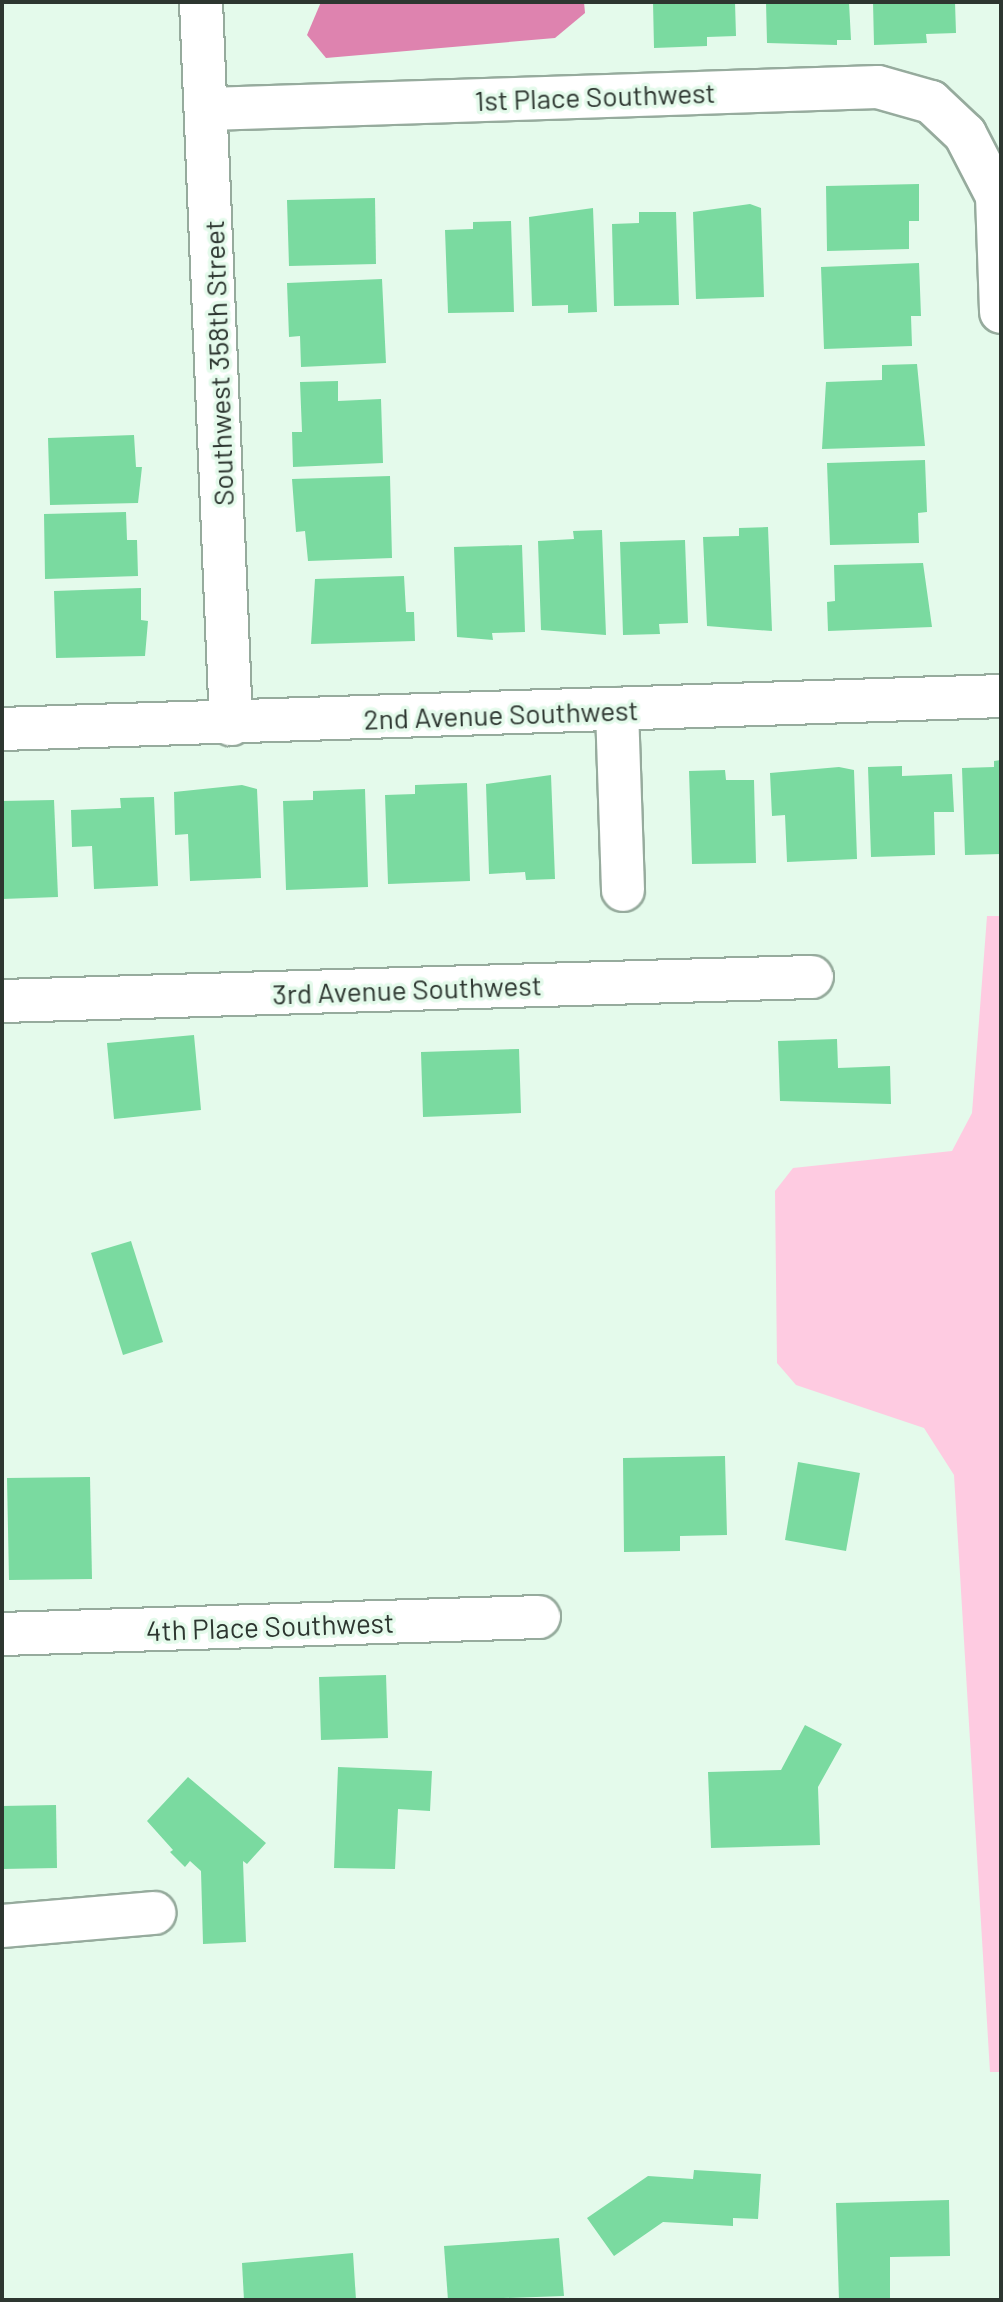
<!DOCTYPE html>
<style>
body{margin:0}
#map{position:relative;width:1003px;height:2302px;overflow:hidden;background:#e4faeb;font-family:Barlow,sans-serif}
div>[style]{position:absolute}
.green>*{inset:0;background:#fecbe1}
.water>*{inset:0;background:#de83af}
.building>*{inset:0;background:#7adaa0}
.roads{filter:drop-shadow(2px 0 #96ab9d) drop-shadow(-2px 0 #96ab9d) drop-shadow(0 2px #96ab9d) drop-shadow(0 -2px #96ab9d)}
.minor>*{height:42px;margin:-21px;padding:0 21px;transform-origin:21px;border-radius:21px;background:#fff}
span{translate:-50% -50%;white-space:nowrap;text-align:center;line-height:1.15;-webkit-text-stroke:7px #e4faeb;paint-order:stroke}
.street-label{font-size:28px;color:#2d3630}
.frame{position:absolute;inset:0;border:4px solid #2d3630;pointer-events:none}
</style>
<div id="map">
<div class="green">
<div style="clip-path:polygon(987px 916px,1001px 916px,1001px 2072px,990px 2072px,954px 1475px,924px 1428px,796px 1385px,777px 1363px,775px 1191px,793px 1168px,952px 1151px,972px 1113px)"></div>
</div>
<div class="water">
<div style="clip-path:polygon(321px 2px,584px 2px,585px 13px,555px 38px,326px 58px,307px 35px)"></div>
</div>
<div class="building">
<div style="clip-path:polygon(653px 2px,735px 2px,736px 36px,707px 37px,707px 46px,654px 48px)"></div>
<div style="clip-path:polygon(766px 2px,849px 2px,851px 40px,837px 40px,837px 45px,767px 43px)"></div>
<div style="clip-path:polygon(873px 2px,955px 2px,956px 33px,926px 34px,927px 43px,874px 45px)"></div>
<div style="clip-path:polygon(919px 184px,919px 221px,909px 221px,909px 249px,827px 251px,826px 186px)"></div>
<div style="clip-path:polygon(375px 198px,376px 264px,289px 266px,287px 200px)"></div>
<div style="clip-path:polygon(750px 204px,761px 208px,764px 297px,696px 299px,693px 212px)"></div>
<div style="clip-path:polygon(593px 208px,597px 312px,568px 313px,568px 305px,532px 306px,529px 217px)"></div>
<div style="clip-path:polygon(639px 212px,676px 212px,679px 305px,614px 306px,612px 224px,639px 223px)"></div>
<div style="clip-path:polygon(511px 221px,514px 312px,448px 313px,445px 230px,473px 229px,473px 222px)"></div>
<div style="clip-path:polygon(919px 263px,921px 316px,911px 316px,912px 346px,824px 349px,821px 267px)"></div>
<div style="clip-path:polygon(382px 279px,386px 363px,301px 367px,300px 336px,289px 337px,287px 283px)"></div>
<div style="clip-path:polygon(917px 364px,925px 446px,822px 449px,826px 382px,882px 380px,882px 365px)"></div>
<div style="clip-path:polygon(338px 381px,338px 401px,381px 399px,383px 463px,293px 467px,292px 432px,302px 432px,300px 382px)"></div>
<div style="clip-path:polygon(134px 435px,136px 467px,142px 467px,138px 503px,50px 505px,48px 438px)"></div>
<div style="clip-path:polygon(925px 460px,927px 512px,918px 513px,919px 543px,830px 545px,827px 463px)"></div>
<div style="clip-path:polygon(390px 476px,392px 558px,308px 561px,305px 531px,296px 532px,292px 479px)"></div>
<div style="clip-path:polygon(126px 512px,127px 540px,137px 540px,138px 576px,45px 579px,44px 514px)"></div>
<div style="clip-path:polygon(768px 527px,772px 631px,707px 626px,703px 537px,739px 536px,739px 528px)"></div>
<div style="clip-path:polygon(602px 530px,606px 635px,541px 630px,538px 541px,574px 539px,573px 531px)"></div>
<div style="clip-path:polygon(685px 540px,688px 623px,659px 624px,660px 634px,623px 635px,620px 542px)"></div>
<div style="clip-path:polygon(522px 545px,525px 632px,492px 633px,493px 640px,457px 637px,454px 547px)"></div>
<div style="clip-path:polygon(923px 563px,932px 627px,828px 631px,827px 602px,835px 601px,834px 565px)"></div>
<div style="clip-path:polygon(404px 576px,406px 612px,414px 612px,415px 641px,311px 644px,315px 579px)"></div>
<div style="clip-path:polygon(141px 588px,141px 620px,148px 621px,145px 656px,56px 658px,54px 591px)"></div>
<div style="clip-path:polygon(1001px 760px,1001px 854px,965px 855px,962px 768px,994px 767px,994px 761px)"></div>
<div style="clip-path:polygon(902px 766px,902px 776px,952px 774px,954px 812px,934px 812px,935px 855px,871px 857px,868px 767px)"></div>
<div style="clip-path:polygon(839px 767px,854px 770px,857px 859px,787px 862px,785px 815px,772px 816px,770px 773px)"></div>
<div style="clip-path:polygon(725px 770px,726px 780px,754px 780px,756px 863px,692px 864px,689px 771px)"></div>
<div style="clip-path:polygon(551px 775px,555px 879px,526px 880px,525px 872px,489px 874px,486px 784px)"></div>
<div style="clip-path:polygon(467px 783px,470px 881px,388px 884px,385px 795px,415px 794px,415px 785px)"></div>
<div style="clip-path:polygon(242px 785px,257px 789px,261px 878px,190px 881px,188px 834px,175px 835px,174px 792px)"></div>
<div style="clip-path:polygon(365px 789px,368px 887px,286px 890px,283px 801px,313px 800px,313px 791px)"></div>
<div style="clip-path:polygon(154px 797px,158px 886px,94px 889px,92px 846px,72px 847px,71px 810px,121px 808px,120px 798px)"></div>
<div style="clip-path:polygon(54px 800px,58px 897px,2px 899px,2px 801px)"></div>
<div style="clip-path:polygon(194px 1035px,201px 1110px,114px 1119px,107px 1043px)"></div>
<div style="clip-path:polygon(837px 1039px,838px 1068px,890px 1066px,891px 1104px,780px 1101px,778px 1041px)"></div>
<div style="clip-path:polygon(519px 1049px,521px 1113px,423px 1117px,421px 1052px)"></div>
<div style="clip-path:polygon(131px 1241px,163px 1342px,123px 1355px,91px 1253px)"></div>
<div style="clip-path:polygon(725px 1456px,727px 1535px,680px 1536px,680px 1551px,624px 1552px,623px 1458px)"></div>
<div style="clip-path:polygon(798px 1462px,860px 1473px,846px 1551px,785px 1540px)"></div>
<div style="clip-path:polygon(90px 1477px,92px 1579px,9px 1580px,7px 1478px)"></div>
<div style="clip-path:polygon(386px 1675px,388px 1738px,321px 1740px,319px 1677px)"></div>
<div style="clip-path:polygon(805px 1725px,842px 1744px,818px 1787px,820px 1845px,711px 1848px,708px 1772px,781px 1770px)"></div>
<div style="clip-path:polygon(338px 1767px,432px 1771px,430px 1811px,398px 1809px,395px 1869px,334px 1868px)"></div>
<div style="clip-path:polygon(188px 1777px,266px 1843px,247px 1864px,243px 1861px,246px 1942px,203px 1944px,201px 1871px,190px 1861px,185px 1867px,170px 1852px,173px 1850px,147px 1821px)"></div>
<div style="clip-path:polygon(56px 1805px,57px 1868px,2px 1869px,2px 1806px)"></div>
<div style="clip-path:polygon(694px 2170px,761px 2174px,758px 2219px,733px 2218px,733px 2226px,663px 2222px,614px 2256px,587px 2218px,648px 2176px,693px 2179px)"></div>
<div style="clip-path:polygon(949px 2200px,950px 2256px,890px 2257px,890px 2300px,839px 2300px,836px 2203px)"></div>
<div style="clip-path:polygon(559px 2238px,564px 2296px,448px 2300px,444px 2246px)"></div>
<div style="clip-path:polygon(353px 2253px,356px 2300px,244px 2300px,242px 2263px)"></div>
</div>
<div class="roads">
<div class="minor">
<div style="left:201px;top:2px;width:723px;rotate:87.62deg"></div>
<div style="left:209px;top:109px;width:669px;rotate:-1.88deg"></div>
<div style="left:878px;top:87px;width:55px;rotate:15.8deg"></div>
<div style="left:931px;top:102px;width:47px;rotate:43.3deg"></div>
<div style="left:965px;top:134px;width:70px;rotate:62.7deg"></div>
<div style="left:997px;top:196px;width:116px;rotate:88deg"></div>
<div style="left:617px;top:709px;width:181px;rotate:88.1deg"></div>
<div style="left:2px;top:729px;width:1000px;rotate:-1.89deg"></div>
<div style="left:2px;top:1001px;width:810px;rotate:-1.7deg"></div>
<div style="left:2px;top:1634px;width:537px;rotate:-1.81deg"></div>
<div style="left:2px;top:1926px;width:153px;rotate:-4.9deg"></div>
</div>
</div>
<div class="street-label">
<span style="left:595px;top:96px;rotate:-2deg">1st Place Southwest</span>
<span style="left:218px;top:363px;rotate:-92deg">Southwest 358th Street</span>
<span style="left:501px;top:714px;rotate:-2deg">2nd Avenue Southwest</span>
<span style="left:407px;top:989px;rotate:-2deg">3rd Avenue Southwest</span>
<span style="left:270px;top:1626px;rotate:-2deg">4th Place Southwest</span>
</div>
<div class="frame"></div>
</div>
